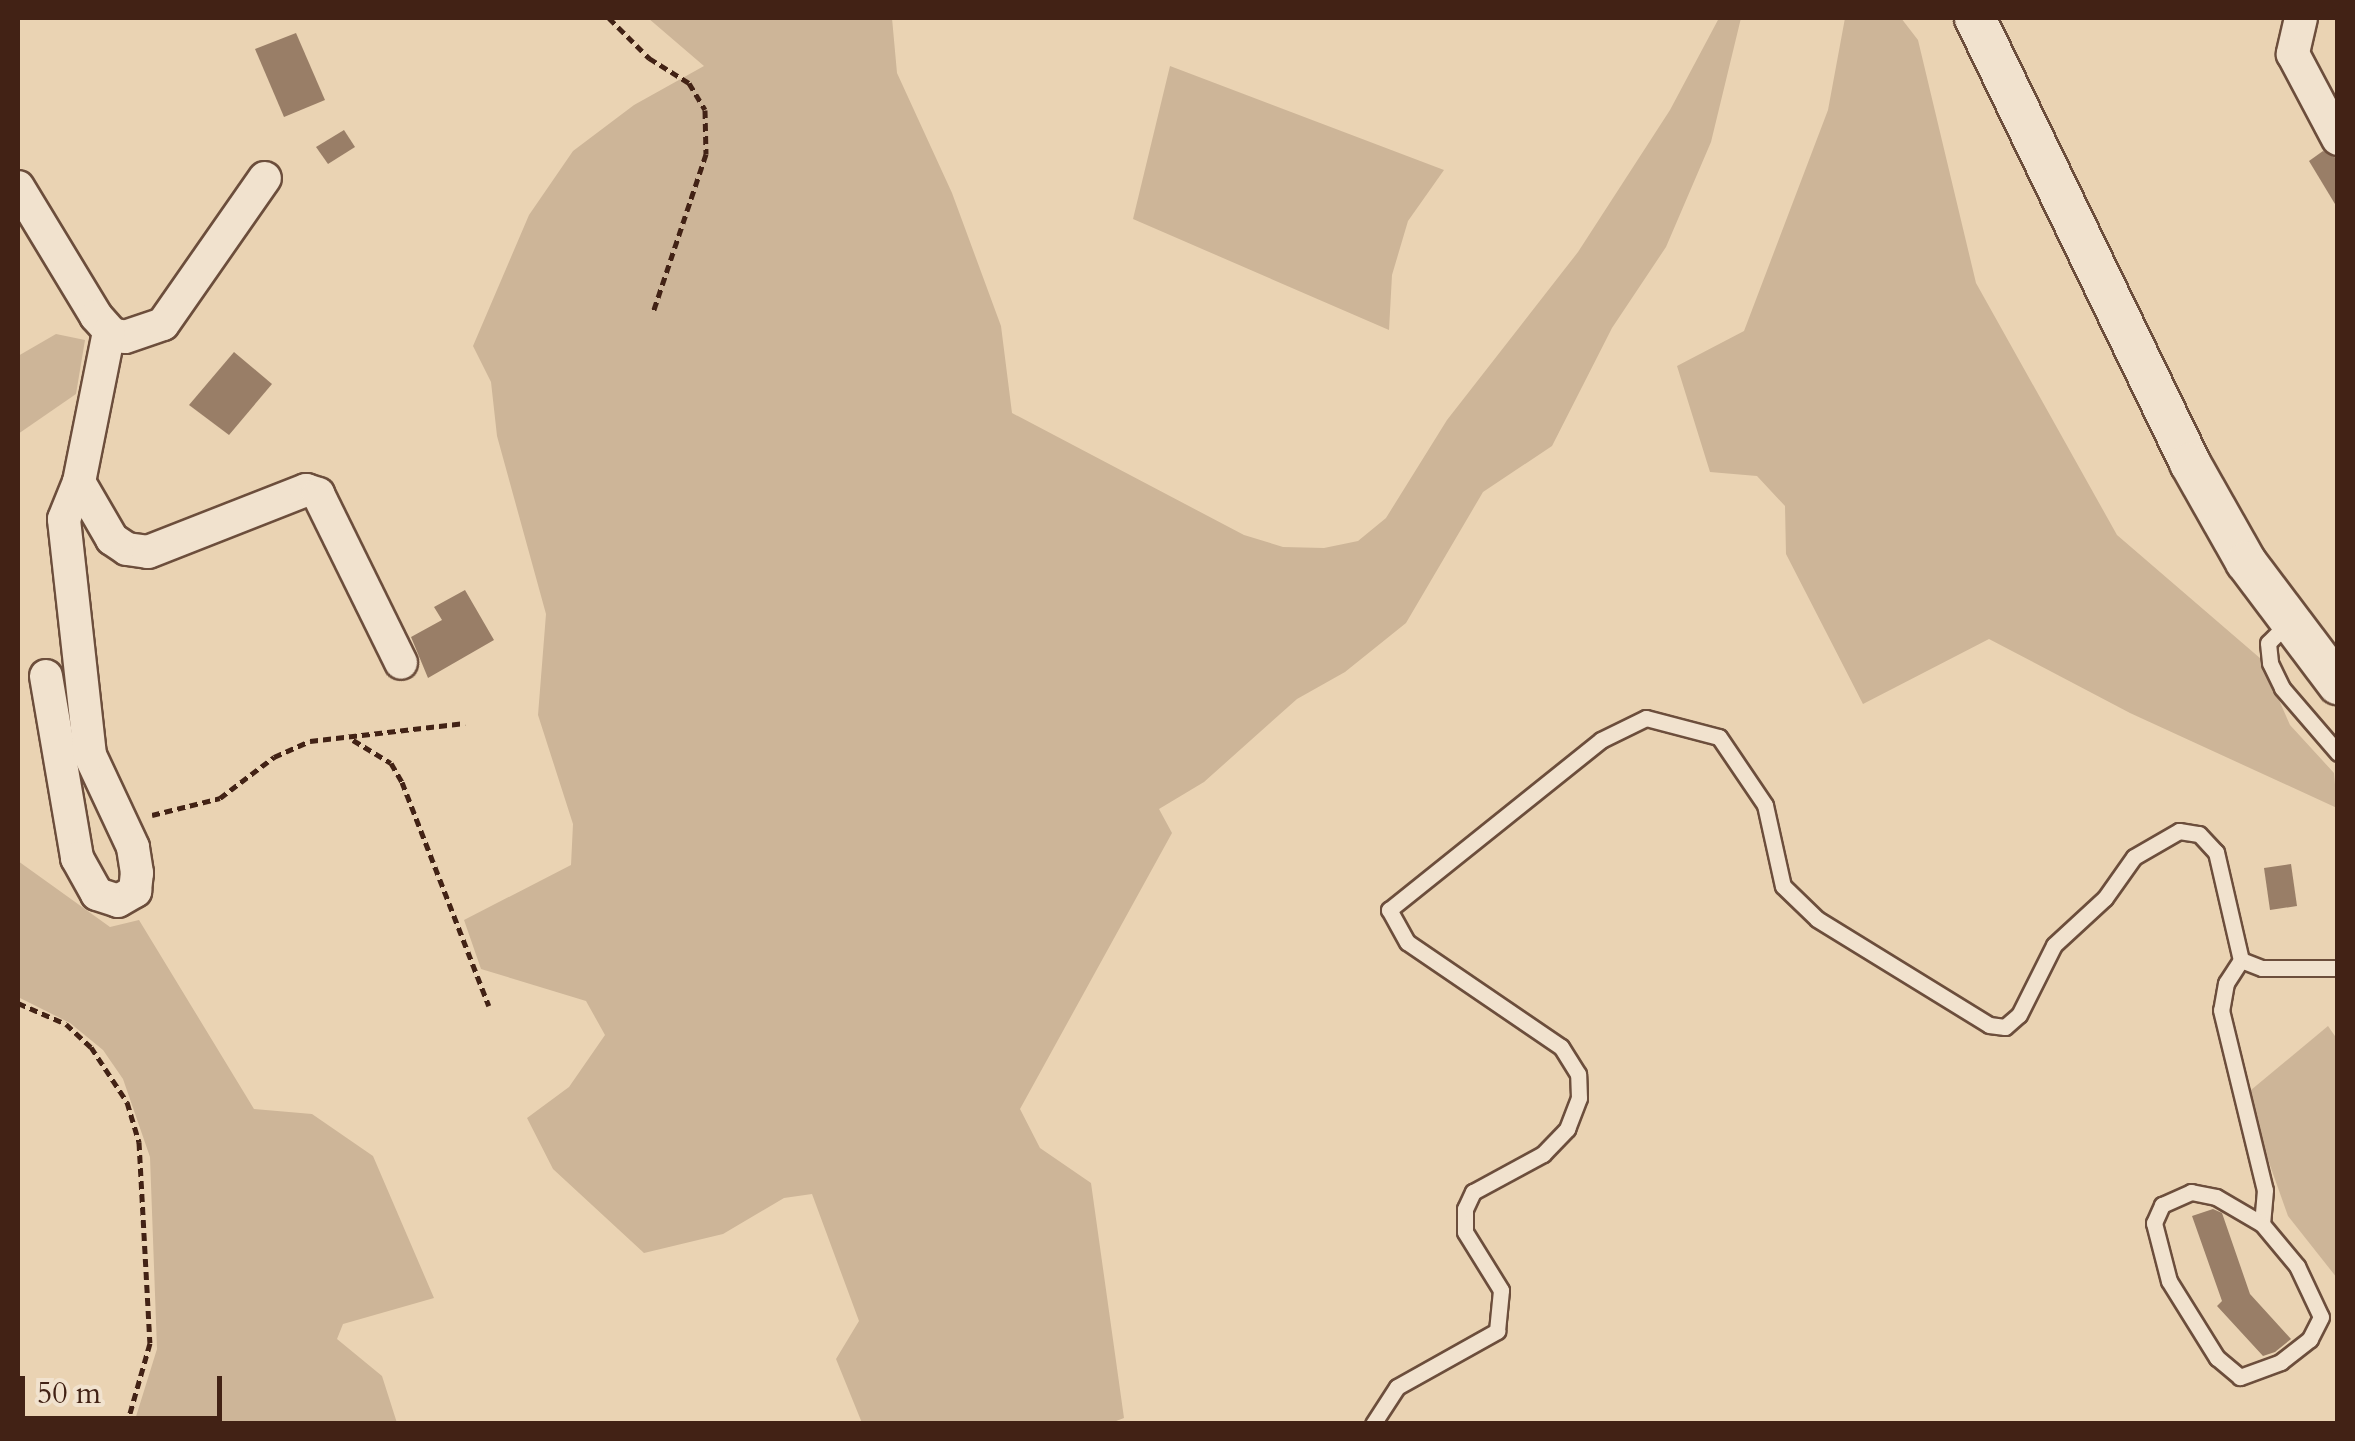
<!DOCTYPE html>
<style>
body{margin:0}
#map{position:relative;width:2355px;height:1441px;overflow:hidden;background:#ead3b3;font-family:Cardo,serif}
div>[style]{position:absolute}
.green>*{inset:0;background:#cdb598}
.building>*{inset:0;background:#997e67}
.path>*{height:5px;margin-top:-2.5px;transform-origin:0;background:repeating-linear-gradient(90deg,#422215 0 8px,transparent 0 13px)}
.roads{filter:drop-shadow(2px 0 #6c4e3c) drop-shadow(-2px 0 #6c4e3c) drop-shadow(0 2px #6c4e3c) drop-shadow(0 -2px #6c4e3c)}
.service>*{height:15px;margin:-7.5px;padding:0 7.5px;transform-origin:7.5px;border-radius:7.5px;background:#f1e2ce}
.minor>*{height:32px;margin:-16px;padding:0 16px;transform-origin:16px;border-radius:16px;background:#f1e2ce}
.tertiary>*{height:40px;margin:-20px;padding:0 20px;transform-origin:20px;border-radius:20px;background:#f1e2ce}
span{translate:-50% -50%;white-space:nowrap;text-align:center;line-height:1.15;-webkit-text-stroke:8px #f1e2ce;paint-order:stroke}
.frame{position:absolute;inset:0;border:20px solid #422215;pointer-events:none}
.scale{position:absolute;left:20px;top:1376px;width:202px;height:45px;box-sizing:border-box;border:5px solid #422215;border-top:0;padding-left:12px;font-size:30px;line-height:35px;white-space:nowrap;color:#422215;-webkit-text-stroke:8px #f1e2ce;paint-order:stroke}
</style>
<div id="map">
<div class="green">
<div style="clip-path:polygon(648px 18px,892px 18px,897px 73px,952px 193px,1001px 326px,1012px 413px,1244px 535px,1283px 547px,1324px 548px,1358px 541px,1386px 518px,1447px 420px,1578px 252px,1670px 110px,1719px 18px,1741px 18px,1711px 142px,1666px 247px,1612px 328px,1552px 446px,1483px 492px,1406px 623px,1345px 672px,1297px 699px,1204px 782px,1159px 809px,1172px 833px,1020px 1109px,1040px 1148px,1091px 1183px,1124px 1418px,1111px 1423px,862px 1423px,836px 1359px,859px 1321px,812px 1194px,784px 1198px,723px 1234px,644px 1253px,553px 1169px,527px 1118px,569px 1087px,605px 1035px,586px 1001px,481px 969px,464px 920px,571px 865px,573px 824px,538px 715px,546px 614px,497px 436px,491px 382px,473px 346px,529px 215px,573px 151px,634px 105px,704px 66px)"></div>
<div style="clip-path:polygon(1845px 18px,1901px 18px,1918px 40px,1976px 283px,2117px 535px,2261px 659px,2290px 725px,2334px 773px,2337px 808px,2130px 713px,1989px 639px,1863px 704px,1786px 554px,1785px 506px,1757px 476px,1710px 472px,1677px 366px,1744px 331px,1828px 110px)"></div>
<div style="clip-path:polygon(1170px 66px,1444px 170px,1408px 221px,1392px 275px,1389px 330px,1133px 219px)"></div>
<div style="clip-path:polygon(56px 334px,85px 340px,76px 394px,18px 434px,18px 356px)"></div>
<div style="clip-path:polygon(18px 861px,110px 927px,139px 920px,254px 1109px,312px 1114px,373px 1156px,434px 1298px,343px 1324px,337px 1339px,382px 1376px,397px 1423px,134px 1423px,157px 1349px,150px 1157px,123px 1079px,103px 1050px,70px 1023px,18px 997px)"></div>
<div style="clip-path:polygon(2328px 1026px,2337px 1039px,2337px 1278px,2288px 1216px,2245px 1095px)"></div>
</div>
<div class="building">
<div style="clip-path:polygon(296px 33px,325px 100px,284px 117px,255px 49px)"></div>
<div style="clip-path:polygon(344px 130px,355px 147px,328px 164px,316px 147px)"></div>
<div style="clip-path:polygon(2323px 151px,2338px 159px,2338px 209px,2309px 161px)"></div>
<div style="clip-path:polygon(234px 352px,272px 384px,229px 435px,189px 405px)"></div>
<div style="clip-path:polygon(465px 590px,494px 640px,428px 678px,411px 637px,442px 620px,434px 607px)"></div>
<div style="clip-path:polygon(2291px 864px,2297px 906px,2270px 910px,2264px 868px)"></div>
<div style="clip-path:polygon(2213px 1209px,2222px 1213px,2250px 1294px,2291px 1339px,2275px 1352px,2263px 1356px,2217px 1306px,2222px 1301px,2192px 1216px)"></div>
</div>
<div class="path">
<div style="left:609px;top:18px;width:57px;rotate:45deg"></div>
<div style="left:649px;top:58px;width:47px;rotate:32deg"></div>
<div style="left:689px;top:83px;width:31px;rotate:59deg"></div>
<div style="left:705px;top:110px;width:44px;rotate:88.7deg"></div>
<div style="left:706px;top:154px;width:167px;rotate:108.5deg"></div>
<div style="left:353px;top:740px;width:44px;rotate:31.2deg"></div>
<div style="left:391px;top:763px;width:22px;rotate:60deg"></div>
<div style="left:402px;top:782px;width:240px;rotate:68.8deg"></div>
<div style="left:152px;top:815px;width:70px;rotate:-14deg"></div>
<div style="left:220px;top:798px;width:68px;rotate:-37.2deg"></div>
<div style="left:274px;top:757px;width:39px;rotate:-24deg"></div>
<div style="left:310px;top:741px;width:156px;rotate:-6.6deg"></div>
<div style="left:18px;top:1003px;width:52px;rotate:23.6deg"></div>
<div style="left:66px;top:1024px;width:34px;rotate:43deg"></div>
<div style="left:91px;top:1047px;width:66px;rotate:56.8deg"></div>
<div style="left:127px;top:1102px;width:42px;rotate:73.3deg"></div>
<div style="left:139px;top:1142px;width:201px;rotate:86.9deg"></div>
<div style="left:150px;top:1343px;width:84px;rotate:105.9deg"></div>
</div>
<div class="roads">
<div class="service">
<div style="left:2288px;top:623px;width:28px;rotate:135deg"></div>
<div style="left:2268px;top:643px;width:20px;rotate:84deg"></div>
<div style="left:2270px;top:663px;width:28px;rotate:64deg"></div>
<div style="left:2282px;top:688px;width:86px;rotate:49.3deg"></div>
<div style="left:2241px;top:960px;width:27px;rotate:123deg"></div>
<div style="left:2226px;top:983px;width:27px;rotate:100deg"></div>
<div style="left:2221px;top:1010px;width:185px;rotate:76.3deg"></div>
<div style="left:2265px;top:1190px;width:34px;rotate:95deg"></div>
<div style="left:2262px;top:1224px;width:55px;rotate:50.2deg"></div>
<div style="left:2297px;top:1266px;width:56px;rotate:64.8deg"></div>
<div style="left:2321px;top:1317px;width:25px;rotate:117deg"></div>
<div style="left:2310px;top:1339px;width:37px;rotate:142deg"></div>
<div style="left:2281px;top:1362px;width:44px;rotate:159.9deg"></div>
<div style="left:2240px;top:1377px;width:30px;rotate:-140deg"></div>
<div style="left:2217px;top:1358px;width:91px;rotate:-121.9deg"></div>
<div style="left:2169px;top:1281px;width:60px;rotate:-104.5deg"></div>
<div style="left:2154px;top:1223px;width:20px;rotate:-66deg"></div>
<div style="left:2162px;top:1205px;width:32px;rotate:-24deg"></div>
<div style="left:2191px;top:1192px;width:25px;rotate:11deg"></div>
<div style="left:2216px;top:1197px;width:53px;rotate:30.4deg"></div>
<div style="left:1373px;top:1424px;width:44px;rotate:-57deg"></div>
<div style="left:1397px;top:1387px;width:115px;rotate:-29.2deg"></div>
<div style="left:1497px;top:1331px;width:41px;rotate:-84.4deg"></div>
<div style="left:1501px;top:1290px;width:68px;rotate:-121.8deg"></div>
<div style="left:1465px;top:1232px;width:23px;rotate:-90deg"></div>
<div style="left:1465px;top:1209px;width:19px;rotate:-65deg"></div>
<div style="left:1473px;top:1192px;width:80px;rotate:-28.5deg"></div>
<div style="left:1543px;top:1154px;width:35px;rotate:-46deg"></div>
<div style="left:1567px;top:1129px;width:33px;rotate:-69deg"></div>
<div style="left:1579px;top:1098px;width:24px;rotate:-92deg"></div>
<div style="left:1578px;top:1074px;width:32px;rotate:-122deg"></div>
<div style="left:1561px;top:1047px;width:186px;rotate:-145.7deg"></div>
<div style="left:1407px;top:942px;width:37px;rotate:-119deg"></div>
<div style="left:1389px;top:910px;width:272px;rotate:-38.7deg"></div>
<div style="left:1601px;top:740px;width:50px;rotate:-26.1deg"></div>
<div style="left:1646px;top:718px;width:75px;rotate:14.6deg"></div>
<div style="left:1719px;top:737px;width:82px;rotate:55.9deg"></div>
<div style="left:1765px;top:805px;width:83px;rotate:77.5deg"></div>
<div style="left:1783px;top:886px;width:47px;rotate:44.1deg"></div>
<div style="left:1817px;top:919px;width:202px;rotate:31.6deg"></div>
<div style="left:1989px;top:1025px;width:16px;rotate:7deg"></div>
<div style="left:2005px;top:1027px;width:18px;rotate:-41deg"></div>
<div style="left:2019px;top:1015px;width:78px;rotate:-63.4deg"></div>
<div style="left:2054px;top:945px;width:69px;rotate:-42.7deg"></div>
<div style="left:2105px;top:898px;width:50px;rotate:-54.7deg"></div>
<div style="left:2134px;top:857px;width:52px;rotate:-30deg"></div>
<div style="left:2179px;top:831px;width:20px;rotate:9deg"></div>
<div style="left:2199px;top:834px;width:25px;rotate:47deg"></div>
<div style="left:2216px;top:852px;width:111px;rotate:77deg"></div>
<div style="left:2241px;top:960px;width:22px;rotate:21deg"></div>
<div style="left:2262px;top:968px;width:76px"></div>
</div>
<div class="minor">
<div style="left:2301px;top:18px;width:37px;rotate:103deg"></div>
<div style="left:2293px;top:54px;width:96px;rotate:62.1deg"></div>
<div style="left:18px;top:187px;width:151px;rotate:58.8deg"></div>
<div style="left:96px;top:316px;width:24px;rotate:48deg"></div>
<div style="left:112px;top:334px;width:13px;rotate:13deg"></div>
<div style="left:125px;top:337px;width:40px;rotate:-18.9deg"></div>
<div style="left:163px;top:324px;width:178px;rotate:-55.1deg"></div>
<div style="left:79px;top:482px;width:66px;rotate:59.9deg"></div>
<div style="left:112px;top:539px;width:18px;rotate:34deg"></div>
<div style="left:127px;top:549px;width:21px;rotate:8deg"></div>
<div style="left:148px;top:552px;width:170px;rotate:-21.4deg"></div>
<div style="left:306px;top:490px;width:13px;rotate:18deg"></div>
<div style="left:318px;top:494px;width:188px;rotate:63.8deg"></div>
<div style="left:46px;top:676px;width:185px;rotate:80.3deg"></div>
<div style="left:77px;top:858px;width:41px;rotate:60.9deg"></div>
<div style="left:97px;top:894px;width:22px;rotate:18deg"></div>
<div style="left:118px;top:901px;width:20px;rotate:-30deg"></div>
<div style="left:135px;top:891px;width:18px;rotate:-84deg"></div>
<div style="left:137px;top:873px;width:26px;rotate:-99deg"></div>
<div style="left:133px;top:847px;width:102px;rotate:-115.1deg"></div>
<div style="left:90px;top:755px;width:237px;rotate:-96.3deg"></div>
<div style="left:64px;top:519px;width:40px;rotate:-68deg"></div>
<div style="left:79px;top:482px;width:153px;rotate:-78.7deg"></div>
</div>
<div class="tertiary">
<div style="left:1975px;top:18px;width:494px;rotate:64.2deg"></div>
<div style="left:2190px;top:463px;width:114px;rotate:60.5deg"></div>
<div style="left:2246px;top:562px;width:153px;rotate:53deg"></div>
</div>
</div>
<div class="frame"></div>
<div class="scale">50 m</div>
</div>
